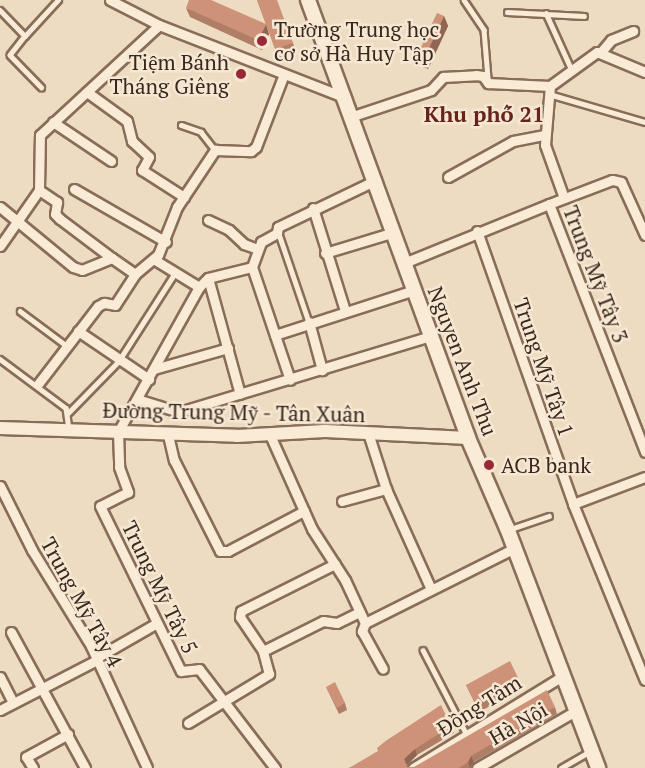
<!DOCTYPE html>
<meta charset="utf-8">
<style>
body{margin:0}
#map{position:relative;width:645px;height:768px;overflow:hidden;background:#eedcc2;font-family:"PT Serif",serif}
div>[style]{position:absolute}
.roads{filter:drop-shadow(2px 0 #886d59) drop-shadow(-2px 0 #886d59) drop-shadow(0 2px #886d59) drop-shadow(0 -2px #886d59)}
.service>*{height:4.5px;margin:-2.25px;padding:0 2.25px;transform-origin:2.25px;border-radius:2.25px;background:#f9ebd5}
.minor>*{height:9px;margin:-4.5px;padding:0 4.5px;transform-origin:4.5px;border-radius:4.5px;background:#f9ebd5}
.tertiary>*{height:12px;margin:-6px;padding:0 6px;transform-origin:6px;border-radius:6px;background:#f9ebd5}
.secondary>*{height:14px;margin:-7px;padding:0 7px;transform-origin:7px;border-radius:7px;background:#f9ebd5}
.wall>*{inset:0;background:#b07e66}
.shaded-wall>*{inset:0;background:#906653}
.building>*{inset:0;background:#cd9277}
.dots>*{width:16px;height:16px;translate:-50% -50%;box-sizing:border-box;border:3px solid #f6e7d2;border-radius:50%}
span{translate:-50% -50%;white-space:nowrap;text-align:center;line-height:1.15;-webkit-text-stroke:5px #f6e7d2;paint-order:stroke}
.poi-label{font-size:21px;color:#38271d}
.left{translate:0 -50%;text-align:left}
.right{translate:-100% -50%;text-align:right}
.street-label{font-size:21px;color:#38271d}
.neighbourhood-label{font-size:22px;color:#65241c;font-weight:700}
</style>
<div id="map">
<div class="roads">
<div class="service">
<div style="left:464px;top:0;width:36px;rotate:56deg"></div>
<div style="left:484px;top:30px;width:48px;rotate:85.2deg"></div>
<div style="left:0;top:10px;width:36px;rotate:46deg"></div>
<div style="left:25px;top:36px;width:49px;rotate:-47.5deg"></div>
<div style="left:507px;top:12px;width:77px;rotate:3deg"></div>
<div style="left:546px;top:13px;width:60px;rotate:65.6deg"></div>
<div style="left:25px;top:36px;width:24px;rotate:128deg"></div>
<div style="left:10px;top:55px;width:45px;rotate:45.9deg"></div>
<div style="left:549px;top:94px;width:100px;rotate:16.3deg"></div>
<div style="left:181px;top:125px;width:21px;rotate:19deg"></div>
<div style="left:201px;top:132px;width:23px;rotate:52deg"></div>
<div style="left:278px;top:231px;width:96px;rotate:71.2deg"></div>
<div style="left:20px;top:311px;width:59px;rotate:36.7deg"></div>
<div style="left:0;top:359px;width:82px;rotate:36.6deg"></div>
<div style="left:66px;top:408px;width:21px;rotate:82deg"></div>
<div style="left:68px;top:413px;width:71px;rotate:-45.6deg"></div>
<div style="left:118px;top:362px;width:106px;rotate:-57.4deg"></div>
<div style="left:511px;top:529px;width:40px;rotate:-18.9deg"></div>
<div style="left:423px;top:650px;width:93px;rotate:62.6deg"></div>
<div style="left:561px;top:768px;width:34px;rotate:-30deg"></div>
</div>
<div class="minor">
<div style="left:110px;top:0;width:55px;rotate:27deg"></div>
<div style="left:159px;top:25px;width:201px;rotate:21.3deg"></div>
<div style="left:601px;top:52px;width:16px;rotate:-50deg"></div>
<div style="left:611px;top:40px;width:24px;rotate:-22deg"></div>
<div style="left:87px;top:92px;width:49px;rotate:35.9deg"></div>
<div style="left:127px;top:121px;width:21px;rotate:76deg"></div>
<div style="left:132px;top:141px;width:23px;rotate:43deg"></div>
<div style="left:149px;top:157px;width:15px;rotate:118deg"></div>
<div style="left:142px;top:170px;width:50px;rotate:32.7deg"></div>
<div style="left:353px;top:116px;width:82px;rotate:-18.4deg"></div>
<div style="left:431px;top:90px;width:18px;rotate:-47deg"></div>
<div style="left:443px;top:77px;width:33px;rotate:-3deg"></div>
<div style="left:476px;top:75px;width:7px;rotate:8deg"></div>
<div style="left:483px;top:76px;width:9px;rotate:54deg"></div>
<div style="left:488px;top:83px;width:62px;rotate:2.8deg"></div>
<div style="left:53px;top:122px;width:70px;rotate:33.9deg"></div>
<div style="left:448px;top:177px;width:74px;rotate:-29deg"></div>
<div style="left:513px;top:141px;width:32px;rotate:-11deg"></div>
<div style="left:74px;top:189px;width:106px;rotate:29.9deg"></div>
<div style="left:39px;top:190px;width:22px;rotate:34deg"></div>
<div style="left:57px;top:202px;width:12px;rotate:99deg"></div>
<div style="left:55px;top:214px;width:7px;rotate:45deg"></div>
<div style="left:60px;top:219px;width:65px;rotate:36.9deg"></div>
<div style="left:564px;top:198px;width:56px;rotate:-109.7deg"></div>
<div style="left:545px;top:145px;width:59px;rotate:-85.2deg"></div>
<div style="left:550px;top:86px;width:58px;rotate:-35.9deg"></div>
<div style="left:597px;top:52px;width:52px;rotate:22.6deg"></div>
<div style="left:0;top:207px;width:94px;rotate:39.4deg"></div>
<div style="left:73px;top:267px;width:9px;rotate:18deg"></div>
<div style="left:82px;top:270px;width:32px;rotate:-22deg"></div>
<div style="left:112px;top:258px;width:28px;rotate:35deg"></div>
<div style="left:313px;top:208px;width:108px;rotate:72.7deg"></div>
<div style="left:208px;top:220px;width:23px;rotate:25deg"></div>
<div style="left:229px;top:230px;width:21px;rotate:43deg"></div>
<div style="left:244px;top:244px;width:15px;rotate:20deg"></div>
<div style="left:477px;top:231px;width:289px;rotate:70.6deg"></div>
<div style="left:573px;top:504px;width:190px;rotate:67.8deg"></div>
<div style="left:645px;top:235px;width:58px;rotate:-114.4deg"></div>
<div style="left:621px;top:182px;width:9px;rotate:-167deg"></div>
<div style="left:612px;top:180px;width:67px;rotate:159.1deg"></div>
<div style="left:549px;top:204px;width:266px;rotate:68.8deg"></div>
<div style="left:0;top:246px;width:68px;rotate:-55.1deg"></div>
<div style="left:39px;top:190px;width:55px;rotate:-89deg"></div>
<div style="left:40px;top:135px;width:162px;rotate:-42.7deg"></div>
<div style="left:325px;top:253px;width:72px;rotate:-16.9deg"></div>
<div style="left:155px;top:260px;width:52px;rotate:31.5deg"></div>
<div style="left:404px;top:263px;width:157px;rotate:-22.1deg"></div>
<div style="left:252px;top:267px;width:45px;rotate:166deg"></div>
<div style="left:208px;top:278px;width:13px;rotate:135deg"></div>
<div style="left:199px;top:287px;width:166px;rotate:119.2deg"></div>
<div style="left:118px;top:432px;width:35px;rotate:88deg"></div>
<div style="left:119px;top:467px;width:27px;rotate:70deg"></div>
<div style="left:128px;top:492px;width:31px;rotate:153deg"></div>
<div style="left:100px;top:506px;width:184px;rotate:63.9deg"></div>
<div style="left:181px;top:671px;width:18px;rotate:-6deg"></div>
<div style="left:199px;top:669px;width:125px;rotate:52.5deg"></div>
<div style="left:252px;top:267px;width:27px;rotate:-70deg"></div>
<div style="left:261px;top:242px;width:18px;rotate:-29deg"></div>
<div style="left:277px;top:233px;width:6px;rotate:-81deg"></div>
<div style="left:278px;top:227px;width:109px;rotate:-25.6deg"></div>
<div style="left:252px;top:267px;width:119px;rotate:71.4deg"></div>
<div style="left:208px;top:278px;width:120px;rotate:74.6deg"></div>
<div style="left:309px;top:322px;width:50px;rotate:74.8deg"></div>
<div style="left:78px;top:331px;width:86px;rotate:34.1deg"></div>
<div style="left:275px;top:335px;width:146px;rotate:-17.9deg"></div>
<div style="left:154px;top:369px;width:77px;rotate:-15.8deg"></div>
<div style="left:38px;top:384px;width:98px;rotate:-52.4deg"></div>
<div style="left:98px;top:306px;width:7px;rotate:-27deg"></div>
<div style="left:104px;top:303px;width:11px;rotate:10deg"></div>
<div style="left:115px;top:305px;width:37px;rotate:-57deg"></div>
<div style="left:135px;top:274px;width:30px;rotate:-40deg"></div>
<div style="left:158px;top:255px;width:52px;rotate:-68.4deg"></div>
<div style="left:177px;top:207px;width:69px;rotate:-56.3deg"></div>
<div style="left:215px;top:150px;width:36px;rotate:2deg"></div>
<div style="left:251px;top:151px;width:6px;rotate:-39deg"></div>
<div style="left:256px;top:147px;width:78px;rotate:-69deg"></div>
<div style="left:137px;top:399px;width:44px;rotate:17.2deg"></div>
<div style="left:179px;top:412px;width:262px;rotate:-16.8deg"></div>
<div style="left:368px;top:433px;width:59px;rotate:72.2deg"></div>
<div style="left:168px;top:435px;width:26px;rotate:77deg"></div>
<div style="left:174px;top:460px;width:102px;rotate:63.2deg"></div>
<div style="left:220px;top:551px;width:8px"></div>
<div style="left:228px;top:551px;width:86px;rotate:-27.8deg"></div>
<div style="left:270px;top:435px;width:103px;rotate:65.9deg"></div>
<div style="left:312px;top:529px;width:61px;rotate:57.1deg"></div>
<div style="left:345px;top:580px;width:47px;rotate:65.1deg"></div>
<div style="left:365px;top:623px;width:168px;rotate:-26.6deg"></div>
<div style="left:0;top:486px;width:72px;rotate:63.4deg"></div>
<div style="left:32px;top:550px;width:113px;rotate:58.4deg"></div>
<div style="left:91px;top:646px;width:134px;rotate:65.3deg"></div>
<div style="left:342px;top:501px;width:46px;rotate:-15.3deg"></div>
<div style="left:386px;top:489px;width:110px;rotate:65.8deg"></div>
<div style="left:573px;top:504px;width:77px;rotate:-20.6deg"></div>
<div style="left:365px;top:623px;width:9px;rotate:111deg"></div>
<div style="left:362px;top:631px;width:43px;rotate:61.1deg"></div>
<div style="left:11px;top:632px;width:155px;rotate:61.4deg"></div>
<div style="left:263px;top:651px;width:67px;rotate:-26.6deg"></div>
<div style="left:323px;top:621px;width:14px;rotate:8deg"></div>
<div style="left:337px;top:623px;width:25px;rotate:-26deg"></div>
<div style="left:96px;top:658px;width:70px;rotate:-29.8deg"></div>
<div style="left:0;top:677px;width:29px;rotate:63deg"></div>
<div style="left:0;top:710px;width:109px;rotate:-27.3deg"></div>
<div style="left:188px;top:723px;width:95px;rotate:-31.2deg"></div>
<div style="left:269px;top:674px;width:24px;rotate:-105deg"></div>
<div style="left:263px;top:651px;width:41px;rotate:-124.1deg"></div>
<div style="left:240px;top:617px;width:6px;rotate:-81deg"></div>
<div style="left:241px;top:611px;width:105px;rotate:-26.6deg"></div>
<div style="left:33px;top:768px;width:13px;rotate:-122deg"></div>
<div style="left:26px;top:757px;width:48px;rotate:-28.7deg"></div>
<div style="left:413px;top:768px;width:177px;rotate:-31.6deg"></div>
<div style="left:477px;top:768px;width:116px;rotate:-30.1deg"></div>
</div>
<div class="tertiary">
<div style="left:0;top:428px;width:237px;rotate:1.9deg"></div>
<div style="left:237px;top:436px;width:88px;rotate:-3.3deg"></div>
<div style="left:325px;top:431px;width:143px;rotate:2.8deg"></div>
</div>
<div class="secondary">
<div style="left:308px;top:0;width:466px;rotate:69.9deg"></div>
<div style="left:468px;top:438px;width:98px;rotate:66.6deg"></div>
<div style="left:507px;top:528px;width:257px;rotate:69.2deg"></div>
</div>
</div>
<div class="wall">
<div style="clip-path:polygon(257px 0,293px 43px,296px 52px,279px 59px)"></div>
<div style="clip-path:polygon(186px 8px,269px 34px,262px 50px,190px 17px)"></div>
<div style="clip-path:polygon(444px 16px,448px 26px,428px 69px,420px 66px,417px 56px)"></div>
<div style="clip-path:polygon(520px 682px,522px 689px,479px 712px,466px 685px)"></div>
<div style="clip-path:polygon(326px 687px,345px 703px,347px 710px,339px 714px)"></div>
<div style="clip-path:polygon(555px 707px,557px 714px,474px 762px,471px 768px,349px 768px,451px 726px,454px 733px,417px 755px,407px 765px,407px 767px,414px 767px)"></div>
</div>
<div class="shaded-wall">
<div style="clip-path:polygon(444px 16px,448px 26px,428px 69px,424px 59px)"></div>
<div style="clip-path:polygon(266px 24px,269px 34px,262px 50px,258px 40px)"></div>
<div style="clip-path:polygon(415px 749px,417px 755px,407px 765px,404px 759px)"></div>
<div style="clip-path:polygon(471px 756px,474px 762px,470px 768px,468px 762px)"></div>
</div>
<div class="building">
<div style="clip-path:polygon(189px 0,211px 0,266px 24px,258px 40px,186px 8px)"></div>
<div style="clip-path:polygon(257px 0,277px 0,293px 43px,275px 49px)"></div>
<div style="clip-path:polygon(437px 13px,444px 16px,424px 59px,417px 56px)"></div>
<div style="clip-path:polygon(510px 661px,520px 682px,476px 705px,466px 685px)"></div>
<div style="clip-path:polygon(335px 682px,345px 703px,337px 708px,326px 687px)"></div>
<div style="clip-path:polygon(547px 690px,555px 707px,471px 756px,468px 762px,459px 768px,349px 768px,378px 751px,377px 748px,387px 740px,441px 705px,451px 726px,415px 749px,404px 759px,407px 767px,414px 767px)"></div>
</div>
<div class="dots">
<div style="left:262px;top:41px;background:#982835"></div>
<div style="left:241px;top:74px;background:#982835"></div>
<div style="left:489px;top:465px;background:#982835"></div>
</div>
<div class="poi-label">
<span class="left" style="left:274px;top:41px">Trường Trung học<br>cơ sở Hà Huy Tập</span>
<span class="right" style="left:229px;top:74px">Tiệm Bánh<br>Tháng Giêng</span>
<span class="left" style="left:501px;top:465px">ACB bank</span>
</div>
<div class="street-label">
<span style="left:596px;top:274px;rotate:69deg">Trung Mỹ Tây 3</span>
<span style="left:463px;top:361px;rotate:69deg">Nguyen Anh Thu</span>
<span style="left:544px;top:367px;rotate:71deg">Trung Mỹ Tây 1</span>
<span style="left:234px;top:412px;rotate:1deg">Đường Trung Mỹ - Tân Xuân</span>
<span style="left:160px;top:587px;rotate:64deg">Trung Mỹ Tây 5</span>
<span style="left:82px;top:602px;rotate:61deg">Trung Mỹ Tây 4</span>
<span style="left:479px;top:705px;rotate:-32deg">Đồng Tâm</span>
<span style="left:518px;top:723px;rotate:-30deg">Hà Nội</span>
</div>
<div class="neighbourhood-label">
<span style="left:484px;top:114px">Khu phố 21</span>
</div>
</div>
